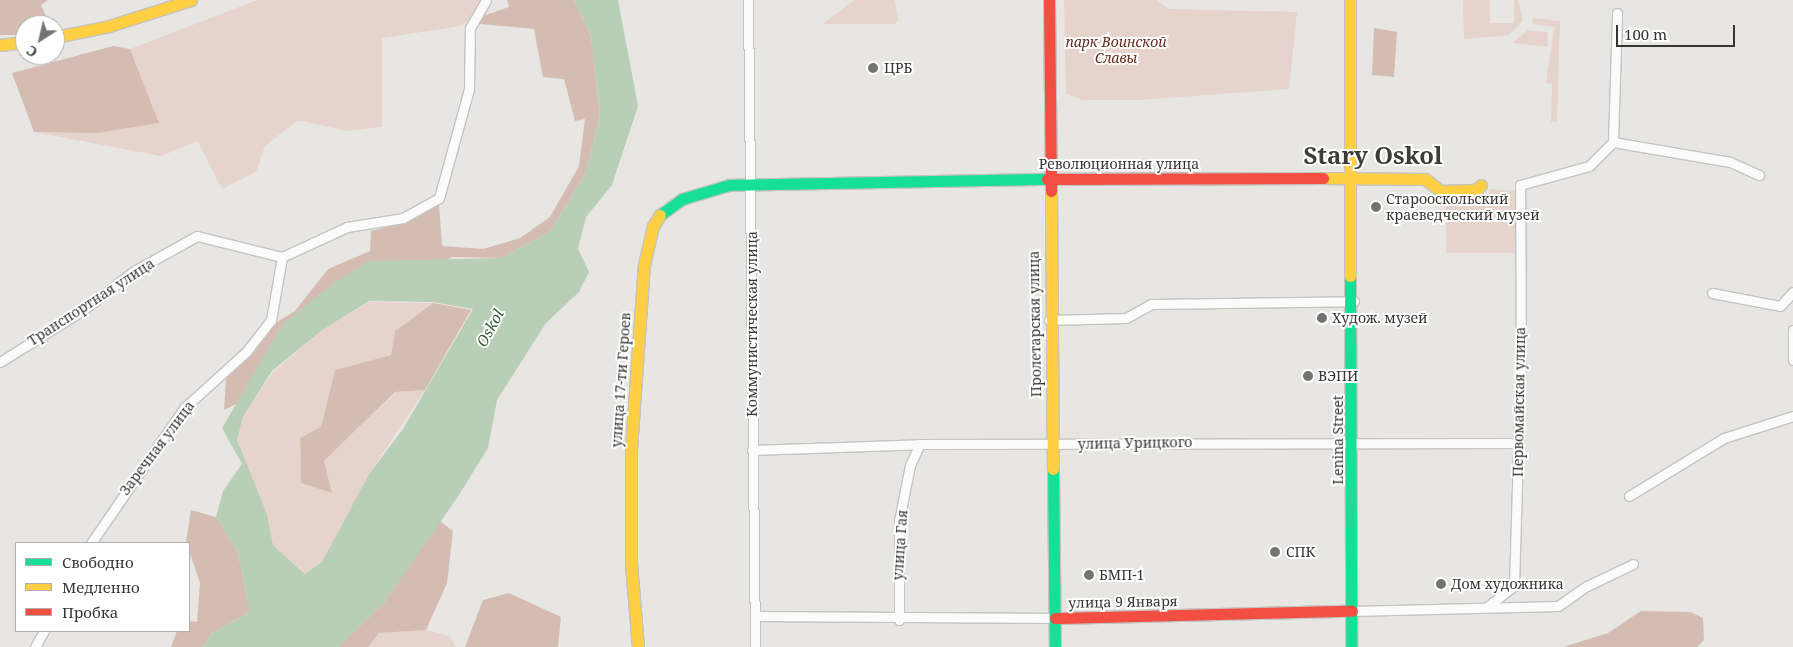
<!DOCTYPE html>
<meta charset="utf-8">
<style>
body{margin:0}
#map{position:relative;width:1793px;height:647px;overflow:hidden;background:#e8e6e3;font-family:"Noto Serif",serif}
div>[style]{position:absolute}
.green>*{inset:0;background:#e6d3cc}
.forest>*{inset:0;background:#d5bcb3}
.water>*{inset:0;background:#b9ceb6}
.roads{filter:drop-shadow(1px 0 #c4c3c1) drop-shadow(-1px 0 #c4c3c1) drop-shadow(0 1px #c4c3c1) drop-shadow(0 -1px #c4c3c1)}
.street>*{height:9px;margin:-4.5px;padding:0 4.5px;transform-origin:4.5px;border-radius:4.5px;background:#fcfbfb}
.fast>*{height:11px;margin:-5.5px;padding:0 5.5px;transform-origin:5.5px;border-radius:5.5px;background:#16e098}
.slow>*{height:11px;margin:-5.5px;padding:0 5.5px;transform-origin:5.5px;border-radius:5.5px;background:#ffcf43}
.jam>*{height:11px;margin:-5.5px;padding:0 5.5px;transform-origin:5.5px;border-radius:5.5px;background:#f24e42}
.dots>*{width:14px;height:14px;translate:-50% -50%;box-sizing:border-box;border:2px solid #fff;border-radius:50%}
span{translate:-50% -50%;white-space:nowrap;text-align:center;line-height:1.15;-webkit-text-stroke:4px #fff;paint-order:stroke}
.park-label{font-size:14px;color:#642c1a;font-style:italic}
.poi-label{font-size:14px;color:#363533}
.left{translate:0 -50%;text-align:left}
.street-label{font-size:14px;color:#363533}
.water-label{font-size:15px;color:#325c2f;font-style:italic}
.town-label{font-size:24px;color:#3d3c38;font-weight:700}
.legend{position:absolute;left:15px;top:542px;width:175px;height:90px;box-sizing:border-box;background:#fff;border:1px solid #afaead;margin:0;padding:6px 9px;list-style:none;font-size:15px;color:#363533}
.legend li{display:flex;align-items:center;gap:10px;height:25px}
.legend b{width:25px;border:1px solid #afaead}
.north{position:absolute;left:15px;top:15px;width:50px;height:50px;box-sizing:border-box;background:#fff;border:1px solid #afaead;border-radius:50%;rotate:215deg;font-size:14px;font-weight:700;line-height:20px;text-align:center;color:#363533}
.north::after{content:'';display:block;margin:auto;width:18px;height:22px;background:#747371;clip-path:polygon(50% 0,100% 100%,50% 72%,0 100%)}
.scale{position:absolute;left:1616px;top:25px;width:119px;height:22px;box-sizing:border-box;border:2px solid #363533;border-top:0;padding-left:6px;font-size:15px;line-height:18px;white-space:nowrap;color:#363533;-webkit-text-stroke:4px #fff;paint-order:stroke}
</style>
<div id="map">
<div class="green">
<div style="clip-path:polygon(257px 0,481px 0,472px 18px,461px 26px,382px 38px,382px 127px,347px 131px,298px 120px,265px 146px,256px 172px,222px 189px,198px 141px,161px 156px,34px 132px,96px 133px,154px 109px,130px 49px)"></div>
<div style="clip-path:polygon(854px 0,895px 0,898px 20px,895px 24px,823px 24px)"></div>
<div style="clip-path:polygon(1064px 0,1157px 0,1168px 9px,1297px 12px,1289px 89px,1140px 100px,1083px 100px,1066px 94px)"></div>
<div style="clip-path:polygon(1463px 0,1490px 0,1490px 23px,1514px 23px,1514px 0,1518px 0,1523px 21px,1509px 35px,1464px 39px)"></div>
<div style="clip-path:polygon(1533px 18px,1560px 21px,1557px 122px,1551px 122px,1552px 84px,1546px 83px,1554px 27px,1532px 24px)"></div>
<div style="clip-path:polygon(1528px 30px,1548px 32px,1547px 47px,1512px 43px)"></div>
<div style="clip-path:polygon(1489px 189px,1515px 191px,1515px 253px,1446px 253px,1446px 201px,1488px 203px)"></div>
<div style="clip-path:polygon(369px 302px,432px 303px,395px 331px,391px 355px,335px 370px,321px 427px,300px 438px,301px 483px,332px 493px,324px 461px,396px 392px,425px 390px,369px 474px,322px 562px,306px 574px,273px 545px,267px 514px,237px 440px,243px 417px,273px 372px,321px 331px)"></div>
<div style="clip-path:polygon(426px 630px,450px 636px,456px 647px,368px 647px,379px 633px)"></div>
</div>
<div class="forest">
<div style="clip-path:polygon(0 0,48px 0,41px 5px,50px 25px,25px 25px,25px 35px,0 35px)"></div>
<div style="clip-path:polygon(507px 0,574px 0,591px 36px,600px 115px,586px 173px,550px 232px,501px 258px,453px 257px,283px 324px,238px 403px,224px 410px,226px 378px,275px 323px,295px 311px,328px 269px,370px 251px,371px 231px,404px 223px,439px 204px,442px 246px,483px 249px,520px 238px,550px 217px,579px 166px,585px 119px,575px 121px,564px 79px,543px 77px,534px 29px,480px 24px,483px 16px,509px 7px)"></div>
<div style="clip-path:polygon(1374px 28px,1397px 32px,1394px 77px,1372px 75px)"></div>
<div style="clip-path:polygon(113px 46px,130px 49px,159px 123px,96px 133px,34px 132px,12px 73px)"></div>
<div style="clip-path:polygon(433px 303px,471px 310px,425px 390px,395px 392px,324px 461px,332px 493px,301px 483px,300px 438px,321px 427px,335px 370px,391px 355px,395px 331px)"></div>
<div style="clip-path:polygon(191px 510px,216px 517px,238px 553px,250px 612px,212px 633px,203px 647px,171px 647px,177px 631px,189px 631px,189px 621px,197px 622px,200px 583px,186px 542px)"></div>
<div style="clip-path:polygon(440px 521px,453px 531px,447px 583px,426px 630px,379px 633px,368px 647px,338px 647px,384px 603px)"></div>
<div style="clip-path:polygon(509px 593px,561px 617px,558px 647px,465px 647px,483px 600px)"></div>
<div style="clip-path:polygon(1641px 611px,1690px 612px,1703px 618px,1704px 640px,1697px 647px,1563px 647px,1608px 633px)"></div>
</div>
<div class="water">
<div style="clip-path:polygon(evenodd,574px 0,618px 0,638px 106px,612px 185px,586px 217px,578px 249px,589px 272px,579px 292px,546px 323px,497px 400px,488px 448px,459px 495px,384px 603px,338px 647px,203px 647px,212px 633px,250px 612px,238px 553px,216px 517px,223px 491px,242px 464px,222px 428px,283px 324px,332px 284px,369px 261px,501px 258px,550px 232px,586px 173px,600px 115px,591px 36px,574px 0,369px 301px,432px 302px,473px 309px,403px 429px,369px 474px,322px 562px,305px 574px,273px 545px,267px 514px,237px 440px,243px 417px,272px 371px,321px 331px,369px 301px)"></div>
</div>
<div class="roads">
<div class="street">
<div style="left:748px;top:0;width:647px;rotate:89.38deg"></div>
<div style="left:1613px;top:142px;width:129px;rotate:-88.2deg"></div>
<div style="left:1712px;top:293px;width:69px;rotate:10.8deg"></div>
<div style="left:1780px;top:306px;width:19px;rotate:-47deg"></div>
<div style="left:1049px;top:320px;width:77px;rotate:-1.5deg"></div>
<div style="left:1126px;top:318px;width:29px;rotate:-29deg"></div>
<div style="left:1151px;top:304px;width:203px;rotate:-0.8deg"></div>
<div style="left:1793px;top:330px;width:30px;rotate:90deg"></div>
<div style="left:0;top:362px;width:98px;rotate:-32.1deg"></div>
<div style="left:83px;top:310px;width:64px;rotate:-37.4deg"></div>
<div style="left:134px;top:271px;width:72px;rotate:-29.1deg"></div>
<div style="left:197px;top:236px;width:88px;rotate:13.9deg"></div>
<div style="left:282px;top:257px;width:72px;rotate:-24.8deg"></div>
<div style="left:347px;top:227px;width:57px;rotate:-9.1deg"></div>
<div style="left:403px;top:218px;width:41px;rotate:-29.1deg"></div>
<div style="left:439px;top:198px;width:113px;rotate:-74.6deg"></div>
<div style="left:469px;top:89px;width:61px;rotate:-89.1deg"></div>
<div style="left:470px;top:28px;width:32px;rotate:-60deg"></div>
<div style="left:752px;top:450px;width:168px;rotate:-2deg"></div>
<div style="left:920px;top:444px;width:598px;rotate:-0.1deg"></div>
<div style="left:1629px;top:496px;width:111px;rotate:-31.4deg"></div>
<div style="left:1724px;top:438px;width:72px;rotate:-17.7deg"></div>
<div style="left:91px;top:543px;width:164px;rotate:-55.4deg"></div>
<div style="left:184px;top:408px;width:84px;rotate:-42.1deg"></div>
<div style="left:246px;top:352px;width:41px;rotate:-52deg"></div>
<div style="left:271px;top:320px;width:64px;rotate:-80.1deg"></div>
<div style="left:1488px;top:606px;width:33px;rotate:-38deg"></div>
<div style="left:1514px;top:586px;width:231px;rotate:-88.3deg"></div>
<div style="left:1521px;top:355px;width:170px;rotate:-90.3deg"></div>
<div style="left:1520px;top:185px;width:72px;rotate:-15.4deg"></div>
<div style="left:1589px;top:166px;width:34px;rotate:-45deg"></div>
<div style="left:1613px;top:142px;width:119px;rotate:9.7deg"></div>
<div style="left:1730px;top:162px;width:32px;rotate:24deg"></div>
<div style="left:1352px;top:611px;width:206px;rotate:-1.4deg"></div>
<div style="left:1558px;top:606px;width:35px;rotate:-35deg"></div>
<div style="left:1587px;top:586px;width:51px;rotate:-25.6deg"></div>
<div style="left:757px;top:616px;width:298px;rotate:0.4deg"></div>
<div style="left:899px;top:620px;width:99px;rotate:-90deg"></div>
<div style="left:899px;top:521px;width:57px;rotate:-78.9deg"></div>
<div style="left:910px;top:465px;width:23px;rotate:-65deg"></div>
<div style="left:35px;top:647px;width:18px;rotate:-61deg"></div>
</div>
<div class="fast">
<div style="left:660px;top:215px;width:27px;rotate:-36deg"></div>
<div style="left:682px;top:199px;width:49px;rotate:-16.6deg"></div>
<div style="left:729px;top:185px;width:318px;rotate:-1.1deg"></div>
<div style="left:1350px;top:276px;width:371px;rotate:89.8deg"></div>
<div style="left:1053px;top:469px;width:178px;rotate:89.4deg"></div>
</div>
<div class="slow">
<div style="left:1350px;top:0;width:276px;rotate:90deg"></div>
<div style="left:55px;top:37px;width:55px;rotate:-11.5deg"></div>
<div style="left:109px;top:26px;width:86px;rotate:-17.6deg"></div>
<div style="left:0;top:45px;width:25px;rotate:-7deg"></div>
<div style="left:1323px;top:178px;width:102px;rotate:0.6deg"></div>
<div style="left:1425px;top:179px;width:20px;rotate:37deg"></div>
<div style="left:1441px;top:191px;width:35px;rotate:-2deg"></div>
<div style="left:1476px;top:190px;width:7px;rotate:-45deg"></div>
<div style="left:1051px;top:191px;width:278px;rotate:89.6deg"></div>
<div style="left:638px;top:647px;width:83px;rotate:-94.8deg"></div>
<div style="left:631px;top:564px;width:115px;rotate:-90deg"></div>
<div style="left:631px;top:449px;width:184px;rotate:-86deg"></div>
<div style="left:644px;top:265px;width:40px;rotate:-77deg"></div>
<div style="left:653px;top:226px;width:13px;rotate:-58deg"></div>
</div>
<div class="jam">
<div style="left:1049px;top:0;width:191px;rotate:89.4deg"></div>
<div style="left:1047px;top:179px;width:276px;rotate:-0.2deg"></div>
<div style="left:1055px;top:618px;width:297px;rotate:-1.4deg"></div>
</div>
</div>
<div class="dots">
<div style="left:873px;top:68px;background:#747371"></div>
<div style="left:1376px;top:207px;background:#747371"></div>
<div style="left:1322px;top:318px;background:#747371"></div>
<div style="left:1308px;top:376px;background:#747371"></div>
<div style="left:1275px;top:552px;background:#747371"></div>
<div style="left:1089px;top:575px;background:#747371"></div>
<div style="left:1441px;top:584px;background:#747371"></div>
</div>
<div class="park-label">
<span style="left:1116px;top:50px">парк Воинской<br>Славы</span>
</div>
<div class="poi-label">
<span class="left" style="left:884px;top:68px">ЦРБ</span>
<span class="left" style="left:1386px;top:207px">Старооскольский<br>краеведческий музей</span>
<span class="left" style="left:1332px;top:318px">Худож. музей</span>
<span class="left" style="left:1318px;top:376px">ВЭПИ</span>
<span class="left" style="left:1286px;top:552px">СПК</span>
<span class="left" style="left:1099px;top:575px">БМП-1</span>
<span class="left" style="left:1451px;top:584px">Дом художника</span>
</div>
<div class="street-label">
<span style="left:1119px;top:164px">Революционная улица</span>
<span style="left:91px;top:302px;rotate:-33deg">Транспортная улица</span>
<span style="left:752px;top:324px;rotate:-90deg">Коммунистическая улица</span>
<span style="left:1035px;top:324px;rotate:-91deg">Пролетарская улица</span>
<span style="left:621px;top:380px;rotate:-86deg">улица 17-ти Героев</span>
<span style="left:1519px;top:402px;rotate:-89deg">Первомайская улица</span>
<span style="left:1338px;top:440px;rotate:-90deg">Lenina Street</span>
<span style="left:1135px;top:443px;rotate:-1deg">улица Урицкого</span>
<span style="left:157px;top:448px;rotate:-53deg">Заречная улица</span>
<span style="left:900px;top:545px;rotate:-86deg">улица Гая</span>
<span style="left:1123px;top:602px;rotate:-1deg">улица 9 Января</span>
</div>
<div class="water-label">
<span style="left:490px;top:328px;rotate:-61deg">Oskol</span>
</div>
<div class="town-label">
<span style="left:1373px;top:155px">Stary Oskol</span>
</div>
<ul class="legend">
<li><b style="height:6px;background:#16e098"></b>Свободно</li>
<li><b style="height:6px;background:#ffcf43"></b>Медленно</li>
<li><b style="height:6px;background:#f24e42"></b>Пробка</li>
</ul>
<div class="north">С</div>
<div class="scale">100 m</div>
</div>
